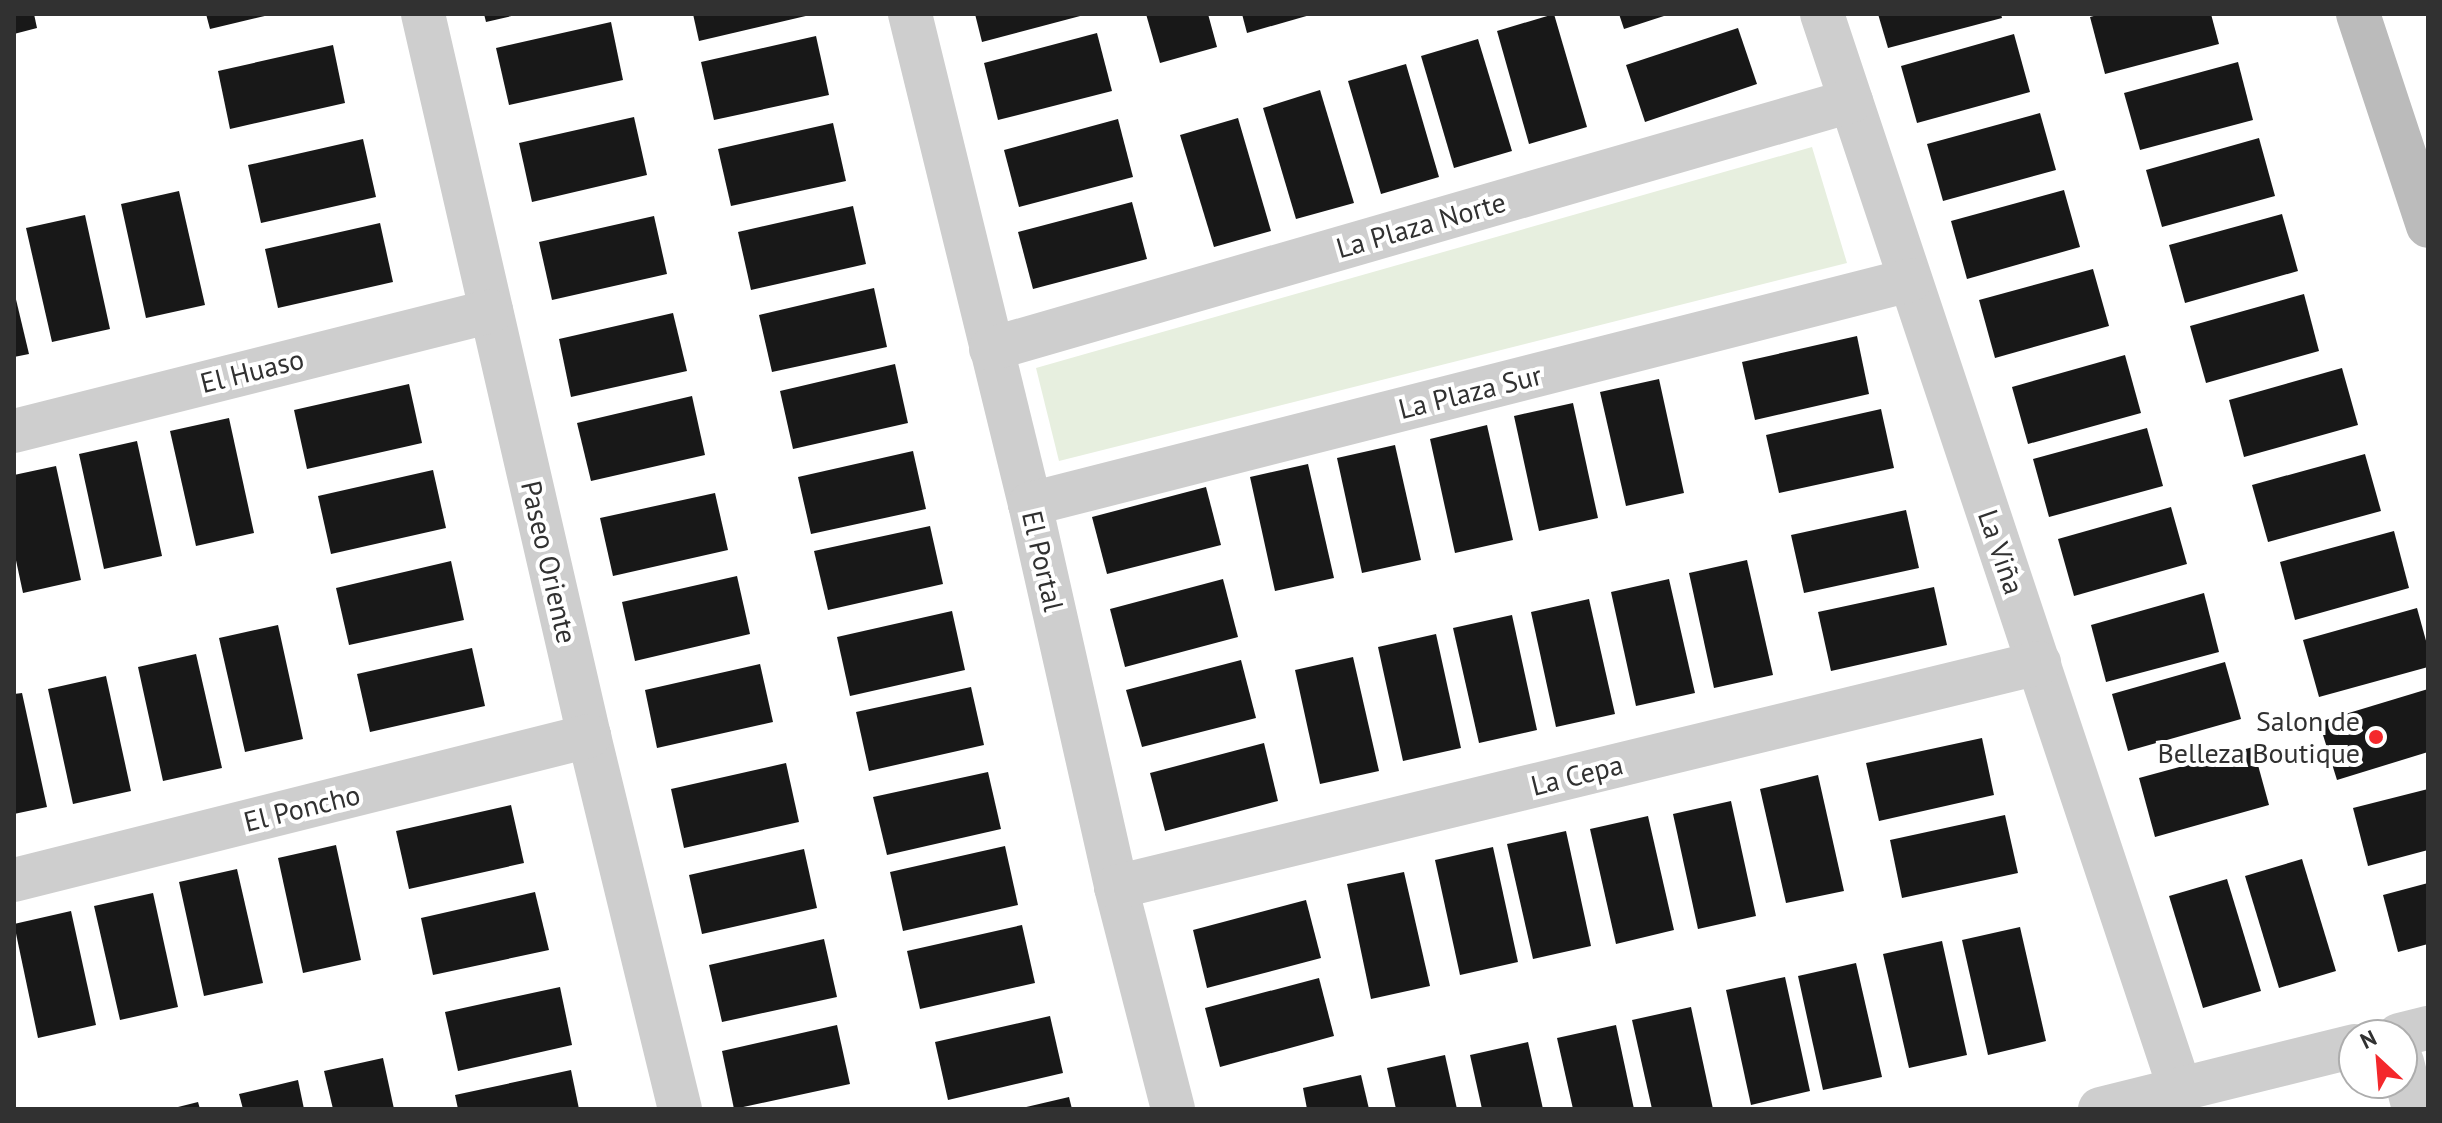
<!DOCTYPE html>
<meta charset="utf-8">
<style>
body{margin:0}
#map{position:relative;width:2442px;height:1123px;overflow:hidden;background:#fff;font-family:"PT Sans",sans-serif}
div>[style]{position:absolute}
.green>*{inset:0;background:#e7efdf}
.building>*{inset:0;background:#181818}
.street>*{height:44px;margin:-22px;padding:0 22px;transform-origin:22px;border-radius:22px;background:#cecece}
.secondary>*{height:44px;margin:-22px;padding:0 22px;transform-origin:22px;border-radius:22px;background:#bbb}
.dots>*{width:22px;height:22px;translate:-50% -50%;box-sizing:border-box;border:4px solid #fff;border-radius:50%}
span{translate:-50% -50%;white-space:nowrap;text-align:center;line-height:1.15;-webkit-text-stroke:8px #fff;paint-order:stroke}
.street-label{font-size:28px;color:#313131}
.poi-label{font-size:28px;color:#313131}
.right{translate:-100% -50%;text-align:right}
.frame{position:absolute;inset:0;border:16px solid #313131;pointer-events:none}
.north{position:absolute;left:2338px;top:1019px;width:80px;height:80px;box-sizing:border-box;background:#fff;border:2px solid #adadad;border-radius:50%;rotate:334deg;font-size:22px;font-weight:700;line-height:32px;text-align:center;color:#313131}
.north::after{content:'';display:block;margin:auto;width:28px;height:36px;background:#f4282c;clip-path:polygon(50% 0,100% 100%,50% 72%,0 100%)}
</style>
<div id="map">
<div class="green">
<div style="clip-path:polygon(1812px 147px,1847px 263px,1059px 461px,1036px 368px)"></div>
</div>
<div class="building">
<div style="clip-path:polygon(14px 14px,34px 14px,37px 28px,14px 34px)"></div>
<div style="clip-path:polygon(206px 14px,269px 14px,269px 15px,210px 29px)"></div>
<div style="clip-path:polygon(484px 14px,516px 14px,516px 15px,486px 22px)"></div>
<div style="clip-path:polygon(693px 14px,810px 14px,810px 15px,699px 41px)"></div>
<div style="clip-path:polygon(975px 14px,1084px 14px,1084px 15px,982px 42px)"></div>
<div style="clip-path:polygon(1146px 14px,1208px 14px,1217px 47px,1160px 63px)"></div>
<div style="clip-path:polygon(1242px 14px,1310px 14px,1310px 15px,1247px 33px)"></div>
<div style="clip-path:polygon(1554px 14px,1587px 127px,1529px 144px,1497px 31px)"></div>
<div style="clip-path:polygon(1619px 14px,1667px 14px,1667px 15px,1624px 29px)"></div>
<div style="clip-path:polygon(1878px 14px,2001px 14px,2002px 18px,1888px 48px)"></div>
<div style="clip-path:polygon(2101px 14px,2211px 14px,2219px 44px,2105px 74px,2090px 17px)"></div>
<div style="clip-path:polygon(611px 22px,623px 80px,509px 105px,496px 48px)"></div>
<div style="clip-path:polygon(1738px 28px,1757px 84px,1645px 122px,1626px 65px)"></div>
<div style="clip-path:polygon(1097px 33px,1112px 91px,998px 120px,984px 63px)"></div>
<div style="clip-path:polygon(2014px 34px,2030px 92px,1917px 123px,1901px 66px)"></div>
<div style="clip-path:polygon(816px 36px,829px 95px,714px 120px,701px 62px)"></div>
<div style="clip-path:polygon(1478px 39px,1512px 151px,1454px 168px,1421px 56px)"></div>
<div style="clip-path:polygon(333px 45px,345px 103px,230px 129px,218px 71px)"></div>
<div style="clip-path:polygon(2238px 62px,2253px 120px,2140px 150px,2124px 93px)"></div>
<div style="clip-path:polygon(1406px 64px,1439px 177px,1381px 194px,1348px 81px)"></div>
<div style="clip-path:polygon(1320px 90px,1354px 203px,1296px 219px,1263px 108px)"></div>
<div style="clip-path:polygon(2040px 113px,2056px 170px,1943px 201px,1927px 144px)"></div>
<div style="clip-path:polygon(634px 117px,647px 175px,532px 202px,519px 143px)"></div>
<div style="clip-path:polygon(1238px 118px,1271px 231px,1214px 247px,1180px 135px)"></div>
<div style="clip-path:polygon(1118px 119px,1133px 177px,1019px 207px,1004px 150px)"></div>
<div style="clip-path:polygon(833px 123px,846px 181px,731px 206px,718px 149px)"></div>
<div style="clip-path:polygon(2259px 138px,2275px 196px,2162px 227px,2146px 170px)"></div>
<div style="clip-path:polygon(363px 139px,376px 197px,261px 223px,248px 165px)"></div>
<div style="clip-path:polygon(2064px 190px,2080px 247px,1967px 279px,1951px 221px)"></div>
<div style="clip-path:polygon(179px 191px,205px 305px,146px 318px,121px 204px)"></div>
<div style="clip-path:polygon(1132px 202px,1147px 259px,1033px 289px,1018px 232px)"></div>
<div style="clip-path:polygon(853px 206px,866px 264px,751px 290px,738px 232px)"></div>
<div style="clip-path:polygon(2282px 214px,2298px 271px,2185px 303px,2169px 245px)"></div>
<div style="clip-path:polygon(85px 215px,110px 329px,52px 342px,26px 228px)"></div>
<div style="clip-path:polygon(654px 216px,667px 274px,552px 300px,539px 242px)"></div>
<div style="clip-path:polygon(380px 223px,393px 282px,278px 308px,265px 249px)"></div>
<div style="clip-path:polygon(2093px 269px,2109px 326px,1995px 358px,1979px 300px)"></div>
<div style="clip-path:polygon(874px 288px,887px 347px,772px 372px,759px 315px)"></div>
<div style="clip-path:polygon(14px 291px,29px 354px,14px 357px)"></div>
<div style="clip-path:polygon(2304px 294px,2319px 351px,2206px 383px,2190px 326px)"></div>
<div style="clip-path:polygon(673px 313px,687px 371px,571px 397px,559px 339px)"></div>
<div style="clip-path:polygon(1857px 336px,1869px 394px,1755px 420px,1742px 362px)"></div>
<div style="clip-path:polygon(2125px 355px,2141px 413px,2028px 444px,2012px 387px)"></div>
<div style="clip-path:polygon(895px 364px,908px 423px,793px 449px,780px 391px)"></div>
<div style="clip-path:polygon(2342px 368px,2358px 425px,2244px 457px,2229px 400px)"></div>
<div style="clip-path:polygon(1659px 379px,1684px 493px,1626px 506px,1600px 392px)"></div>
<div style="clip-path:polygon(409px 384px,422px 443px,307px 469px,294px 410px)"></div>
<div style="clip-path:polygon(692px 396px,705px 455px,591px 481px,577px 423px)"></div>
<div style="clip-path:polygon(1573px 403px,1598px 518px,1539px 531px,1514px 416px)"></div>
<div style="clip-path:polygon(1881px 409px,1894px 468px,1779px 493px,1766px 435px)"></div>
<div style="clip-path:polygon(229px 418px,254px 533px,196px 546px,170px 431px)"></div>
<div style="clip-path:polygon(1487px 425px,1513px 540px,1455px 553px,1430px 439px)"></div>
<div style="clip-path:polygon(2147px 428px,2163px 486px,2049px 517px,2033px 459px)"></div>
<div style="clip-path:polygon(137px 441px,162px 556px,104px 569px,79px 454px)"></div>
<div style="clip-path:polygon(1395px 445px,1421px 560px,1362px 573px,1337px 458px)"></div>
<div style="clip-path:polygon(913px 451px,926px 509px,811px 534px,798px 477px)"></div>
<div style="clip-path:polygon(2365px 454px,2381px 511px,2268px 542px,2252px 485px)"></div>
<div style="clip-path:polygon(1308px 464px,1334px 578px,1275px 591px,1250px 477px)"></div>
<div style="clip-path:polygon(56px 466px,81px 580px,23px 593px,14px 551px,14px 475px)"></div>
<div style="clip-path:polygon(433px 470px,446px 528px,331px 554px,318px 496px)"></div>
<div style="clip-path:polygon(1206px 487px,1221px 545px,1107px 574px,1092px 517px)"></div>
<div style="clip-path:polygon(715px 493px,728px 550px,613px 576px,600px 518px)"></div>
<div style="clip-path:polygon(2171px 507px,2187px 564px,2074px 596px,2058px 539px)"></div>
<div style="clip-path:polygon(1906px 510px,1919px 568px,1804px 593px,1791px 535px)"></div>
<div style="clip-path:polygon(930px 526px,943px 584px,828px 610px,814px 551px)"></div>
<div style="clip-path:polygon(2394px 531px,2409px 588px,2295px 620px,2280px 562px)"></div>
<div style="clip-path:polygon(1747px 560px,1773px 675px,1714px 688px,1689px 573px)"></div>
<div style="clip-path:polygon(451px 561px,464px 620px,349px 645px,336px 588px)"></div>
<div style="clip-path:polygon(737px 576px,750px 634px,635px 661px,622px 602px)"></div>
<div style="clip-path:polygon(1223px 579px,1238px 637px,1125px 667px,1110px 609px)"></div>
<div style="clip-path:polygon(1669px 579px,1695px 693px,1636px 706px,1611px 592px)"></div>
<div style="clip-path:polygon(1934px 587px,1947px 645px,1831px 671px,1818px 612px)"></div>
<div style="clip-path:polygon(2204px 593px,2219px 652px,2106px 682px,2091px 625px)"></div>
<div style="clip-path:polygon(1589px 599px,1615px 714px,1556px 727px,1531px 612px)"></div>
<div style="clip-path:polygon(2417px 608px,2428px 648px,2428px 667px,2319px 697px,2303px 640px)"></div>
<div style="clip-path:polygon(952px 611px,965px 670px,850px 696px,837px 637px)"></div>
<div style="clip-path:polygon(1512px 615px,1537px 730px,1479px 743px,1453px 628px)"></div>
<div style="clip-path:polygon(278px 625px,303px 739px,245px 752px,219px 638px)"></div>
<div style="clip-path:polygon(1436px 634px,1461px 748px,1403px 761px,1378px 647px)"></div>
<div style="clip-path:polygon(472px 648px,485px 706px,370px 732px,357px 674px)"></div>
<div style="clip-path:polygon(196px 654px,222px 768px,163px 781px,138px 667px)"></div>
<div style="clip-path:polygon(1353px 657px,1379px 771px,1320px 784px,1295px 670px)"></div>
<div style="clip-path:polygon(1241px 660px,1256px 718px,1142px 747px,1126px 690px)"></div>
<div style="clip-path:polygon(2225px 662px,2241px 719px,2128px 751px,2112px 694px)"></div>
<div style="clip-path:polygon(760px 664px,773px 722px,657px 748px,645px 690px)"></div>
<div style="clip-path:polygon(106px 676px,131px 791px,73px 804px,48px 689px)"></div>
<div style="clip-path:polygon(971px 687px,984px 745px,869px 771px,856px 712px)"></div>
<div style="clip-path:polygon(2428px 689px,2428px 752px,2337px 780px,2319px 722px)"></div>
<div style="clip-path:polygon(22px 693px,47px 807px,14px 814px,14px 694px)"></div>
<div style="clip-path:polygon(1982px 738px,1994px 795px,1879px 821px,1866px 763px)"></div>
<div style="clip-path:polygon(1264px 743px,1278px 801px,1165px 831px,1150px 773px)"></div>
<div style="clip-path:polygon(2253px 747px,2269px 805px,2155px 837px,2139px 778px)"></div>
<div style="clip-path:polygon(786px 763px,799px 822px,684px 848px,671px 789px)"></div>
<div style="clip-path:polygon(988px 772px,1001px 829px,887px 855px,873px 797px)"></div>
<div style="clip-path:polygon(1818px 775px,1844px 891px,1786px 903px,1760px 789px)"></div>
<div style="clip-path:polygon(2428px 789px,2428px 850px,2368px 866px,2353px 808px)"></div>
<div style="clip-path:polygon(1731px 801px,1756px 916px,1698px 929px,1673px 814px)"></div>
<div style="clip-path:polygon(511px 805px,524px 863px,409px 889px,396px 831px)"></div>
<div style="clip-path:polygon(2005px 815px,2018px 873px,1902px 898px,1890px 840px)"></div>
<div style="clip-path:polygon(1648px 816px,1674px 930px,1616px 944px,1590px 829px)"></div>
<div style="clip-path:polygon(1566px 831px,1591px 946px,1533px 959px,1507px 844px)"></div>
<div style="clip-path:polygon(336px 845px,361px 960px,303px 973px,278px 858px)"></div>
<div style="clip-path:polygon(1005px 846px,1018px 905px,903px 931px,890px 872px)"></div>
<div style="clip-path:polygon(1493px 847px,1518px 962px,1460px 975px,1435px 860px)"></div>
<div style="clip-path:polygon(804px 849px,817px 908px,702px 934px,689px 875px)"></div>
<div style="clip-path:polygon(2302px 859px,2336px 971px,2279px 988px,2245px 876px)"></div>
<div style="clip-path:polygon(237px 869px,263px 983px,204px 996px,179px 882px)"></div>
<div style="clip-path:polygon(1404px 872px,1430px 986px,1371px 999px,1347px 884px)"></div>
<div style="clip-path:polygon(2227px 879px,2261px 991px,2203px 1008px,2169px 896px)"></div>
<div style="clip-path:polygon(2428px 883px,2428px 944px,2398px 952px,2383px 895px)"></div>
<div style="clip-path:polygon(535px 892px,549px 950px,433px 975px,421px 918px)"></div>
<div style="clip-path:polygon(153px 893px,178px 1007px,120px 1020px,94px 906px)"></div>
<div style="clip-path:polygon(1306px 900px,1321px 958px,1207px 988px,1193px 930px)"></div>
<div style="clip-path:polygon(71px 911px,96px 1025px,38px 1038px,14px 924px)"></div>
<div style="clip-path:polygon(1022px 925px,1035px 983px,920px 1009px,907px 951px)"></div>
<div style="clip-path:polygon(2020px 927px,2046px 1041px,1988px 1055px,1962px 940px)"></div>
<div style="clip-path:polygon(824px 939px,837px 997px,722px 1022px,709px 965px)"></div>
<div style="clip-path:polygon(1942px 941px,1967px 1055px,1909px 1068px,1883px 954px)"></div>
<div style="clip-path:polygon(1856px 963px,1882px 1077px,1823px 1090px,1798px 976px)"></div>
<div style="clip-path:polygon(1785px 977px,1810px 1091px,1751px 1105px,1726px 990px)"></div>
<div style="clip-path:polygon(1319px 978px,1334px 1036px,1220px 1067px,1205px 1008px)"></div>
<div style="clip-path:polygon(560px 987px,572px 1045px,458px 1071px,445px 1012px)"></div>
<div style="clip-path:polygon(1691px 1007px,1713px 1109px,1652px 1109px,1632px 1020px)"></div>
<div style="clip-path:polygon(1050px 1016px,1063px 1073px,948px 1100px,935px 1042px)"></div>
<div style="clip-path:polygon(837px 1025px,850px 1084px,734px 1109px,722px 1051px)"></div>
<div style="clip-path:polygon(1616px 1025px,1634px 1109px,1573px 1109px,1557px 1038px)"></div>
<div style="clip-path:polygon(1528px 1042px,1543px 1109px,1482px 1109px,1470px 1055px)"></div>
<div style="clip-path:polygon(1445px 1055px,1457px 1109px,1396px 1109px,1387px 1068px)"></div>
<div style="clip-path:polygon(383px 1058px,394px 1109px,333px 1109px,324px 1071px)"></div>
<div style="clip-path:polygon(571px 1070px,579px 1109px,458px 1109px,455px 1095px)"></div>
<div style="clip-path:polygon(1361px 1075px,1369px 1109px,1307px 1109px,1303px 1088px)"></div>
<div style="clip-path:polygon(298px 1080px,304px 1109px,243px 1109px,239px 1094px)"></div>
<div style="clip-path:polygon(1069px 1097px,1072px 1109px,1022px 1109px,1022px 1108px)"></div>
<div style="clip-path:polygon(198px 1102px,200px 1109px,175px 1109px,174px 1108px)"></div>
</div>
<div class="street">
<div style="left:423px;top:14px;width:741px;rotate:77.05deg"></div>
<div style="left:589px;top:736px;width:384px;rotate:76.3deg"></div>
<div style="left:910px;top:14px;width:504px;rotate:76.24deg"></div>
<div style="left:1030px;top:504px;width:393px;rotate:77.3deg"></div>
<div style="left:1116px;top:887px;width:229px;rotate:75.6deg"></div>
<div style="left:1822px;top:14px;width:1133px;rotate:71.58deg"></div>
<div style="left:991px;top:349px;width:895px;rotate:-16.09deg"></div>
<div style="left:14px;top:431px;width:492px;rotate:-14.1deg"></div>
<div style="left:1030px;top:504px;width:908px;rotate:-14.28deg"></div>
<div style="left:14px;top:880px;width:593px;rotate:-14.06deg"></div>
<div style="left:1116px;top:887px;width:950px;rotate:-13.64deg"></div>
<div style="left:2399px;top:1035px;width:30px;rotate:-14deg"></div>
<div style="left:2402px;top:1062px;width:49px;rotate:75.7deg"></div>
<div style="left:2100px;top:1109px;width:262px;rotate:-13.9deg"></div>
</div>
<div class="secondary">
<div style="left:2358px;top:14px;width:223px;rotate:71.7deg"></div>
</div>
<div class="dots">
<div style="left:2376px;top:737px;background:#f4282c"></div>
</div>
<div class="street-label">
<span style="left:1421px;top:225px;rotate:-16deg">La Plaza Norte</span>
<span style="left:252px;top:371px;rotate:-14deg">El Huaso</span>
<span style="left:1470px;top:392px;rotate:-14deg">La Plaza Sur</span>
<span style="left:2001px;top:552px;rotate:71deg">La Viña</span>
<span style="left:1043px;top:561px;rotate:77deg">El Portal</span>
<span style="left:549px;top:562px;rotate:77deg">Paseo Oriente</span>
<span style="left:1577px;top:775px;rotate:-14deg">La Cepa</span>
<span style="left:302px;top:808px;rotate:-14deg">El Poncho</span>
</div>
<div class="poi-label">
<span class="right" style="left:2360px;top:737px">Salon de<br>Belleza Boutique</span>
</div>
<div class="frame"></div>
<div class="north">N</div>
</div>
